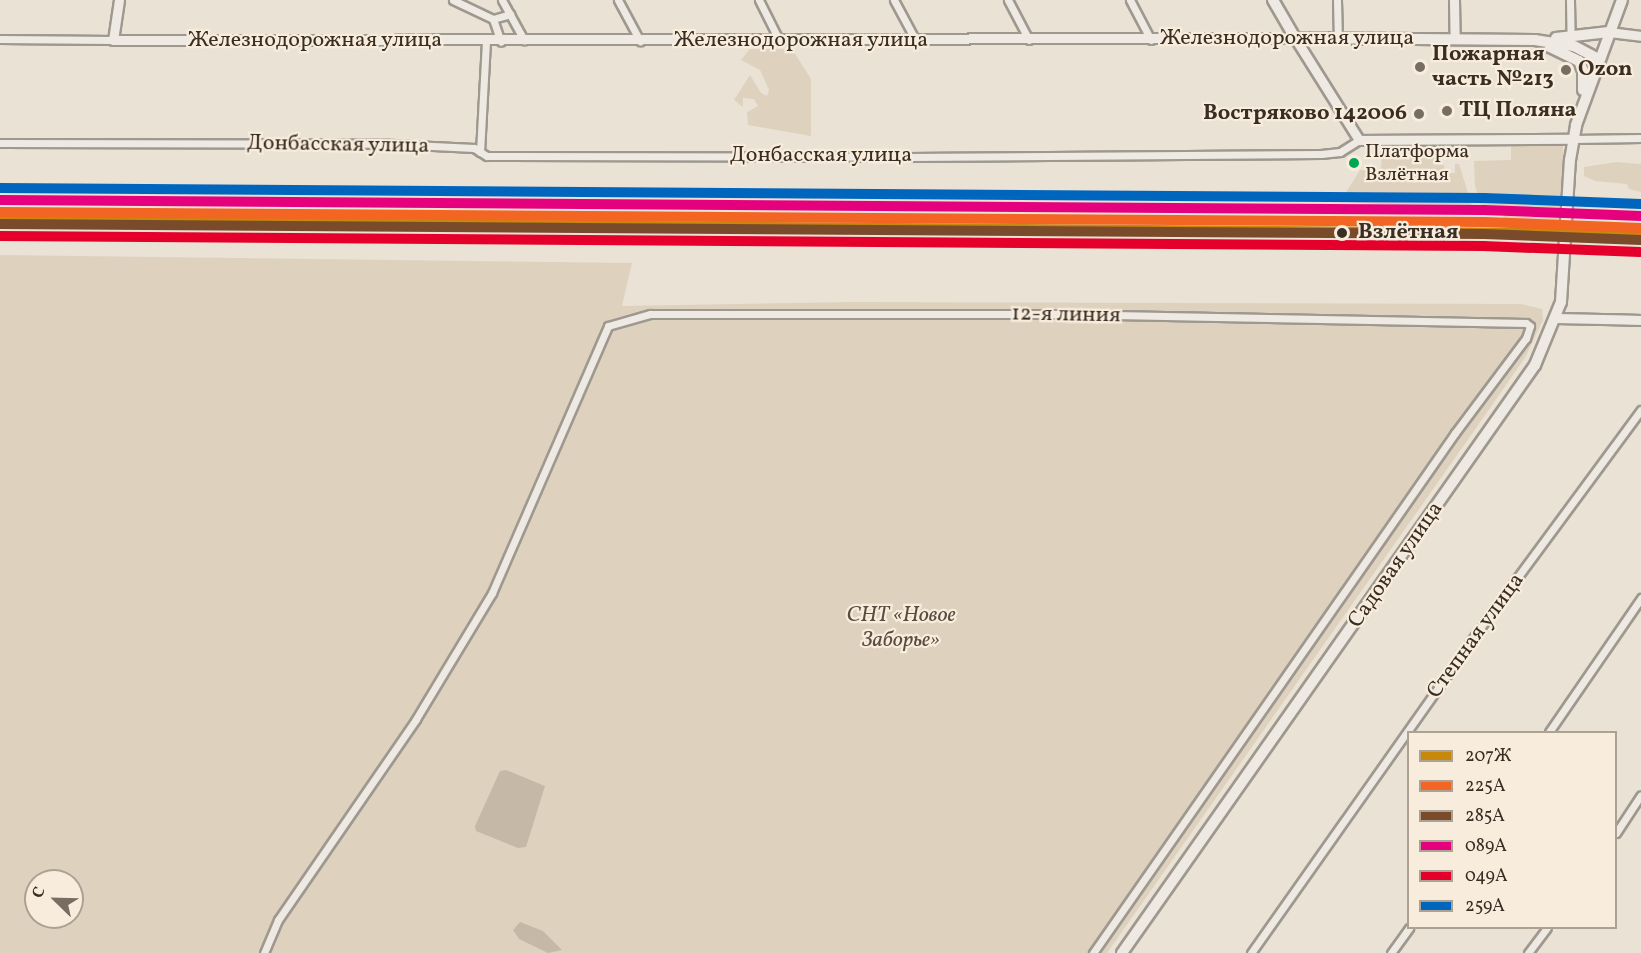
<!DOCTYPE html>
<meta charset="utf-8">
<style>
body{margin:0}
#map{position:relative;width:1641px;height:953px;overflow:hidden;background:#eae2d4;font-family:Vollkorn,serif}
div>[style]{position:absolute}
.green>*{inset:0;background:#ded2bf}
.water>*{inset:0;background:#c5b8a6}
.roads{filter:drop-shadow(2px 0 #9e988f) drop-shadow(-2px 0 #9e988f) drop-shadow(0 2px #9e988f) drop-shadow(0 -2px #9e988f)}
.minor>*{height:7px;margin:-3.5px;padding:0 3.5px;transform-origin:3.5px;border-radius:3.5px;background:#eeeae3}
.tertiary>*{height:9px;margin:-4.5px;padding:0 4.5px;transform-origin:4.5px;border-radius:4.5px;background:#eeeae3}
.secondary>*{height:10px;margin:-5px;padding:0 5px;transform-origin:5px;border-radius:5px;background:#eeeae3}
.rail-1>*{height:10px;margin:-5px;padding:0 5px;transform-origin:5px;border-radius:5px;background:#c88809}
.rail-2>*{height:10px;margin:-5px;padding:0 5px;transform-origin:5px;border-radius:5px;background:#f26522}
.rail-3>*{height:10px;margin:-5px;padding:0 5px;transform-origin:5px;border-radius:5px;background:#7a4b2a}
.rail-4>*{height:10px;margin:-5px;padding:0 5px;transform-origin:5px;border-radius:5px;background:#e5007d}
.rail-5>*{height:10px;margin:-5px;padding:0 5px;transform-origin:5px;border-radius:5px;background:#e4002b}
.rail-6>*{height:10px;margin:-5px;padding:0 5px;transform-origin:5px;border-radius:5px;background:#0065bd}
.dots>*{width:16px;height:16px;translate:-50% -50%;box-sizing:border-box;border:3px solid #f8eddd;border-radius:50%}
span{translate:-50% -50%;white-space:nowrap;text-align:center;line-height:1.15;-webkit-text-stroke:4.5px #f8eddd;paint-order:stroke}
.bus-label{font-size:20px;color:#3a2e24}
.left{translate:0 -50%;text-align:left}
.street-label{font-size:22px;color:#3a2e24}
.poi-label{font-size:22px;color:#3a2e24;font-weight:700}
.right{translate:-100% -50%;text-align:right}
.stop-label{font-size:22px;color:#3a2e24;font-weight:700}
.park-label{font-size:22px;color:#594c40;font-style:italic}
.legend{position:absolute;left:1407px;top:731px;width:210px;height:198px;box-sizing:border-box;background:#f8eddd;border:2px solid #aca193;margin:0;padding:8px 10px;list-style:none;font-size:18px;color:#3a2e24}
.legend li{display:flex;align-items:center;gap:12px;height:30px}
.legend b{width:30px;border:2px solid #aca193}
.north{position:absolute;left:24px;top:869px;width:60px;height:60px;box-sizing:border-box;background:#f8eddd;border:2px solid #aca193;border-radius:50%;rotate:293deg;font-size:16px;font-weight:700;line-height:24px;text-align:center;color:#3a2e24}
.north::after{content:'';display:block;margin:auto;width:21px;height:27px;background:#786d62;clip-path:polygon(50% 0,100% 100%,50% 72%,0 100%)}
</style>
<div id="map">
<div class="green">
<div style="clip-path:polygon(750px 49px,792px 49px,811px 79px,811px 136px,748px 125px,747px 112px,758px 106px,754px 99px,743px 98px,743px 107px,734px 100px,750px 75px,761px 93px,767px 96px,769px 90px,760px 70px,741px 60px)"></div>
<div style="clip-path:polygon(1511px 144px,1563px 146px,1563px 221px,1503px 220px,1504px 210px,1482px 208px,1475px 186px,1474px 161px,1511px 160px)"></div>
<div style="clip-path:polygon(1382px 149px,1435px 150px,1435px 165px,1444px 165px,1445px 173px,1455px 173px,1455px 164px,1459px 164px,1473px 209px,1340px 202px,1360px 170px,1381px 171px)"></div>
<div style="clip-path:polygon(1617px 162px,1641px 164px,1641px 192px,1629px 189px,1627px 184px,1595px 181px,1584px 176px,1584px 167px)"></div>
<div style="clip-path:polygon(evenodd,0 255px,632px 263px,622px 306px,851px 302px,1521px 304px,1542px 309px,1543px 320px,1526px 356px,1488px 411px,1107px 953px,0 953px,0 255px,36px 881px,72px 881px,72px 917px,36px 917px,36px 881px)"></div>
</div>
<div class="water">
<div style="clip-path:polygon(506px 770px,545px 786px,526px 847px,518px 848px,476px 831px,475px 826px,500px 771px)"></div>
<div style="clip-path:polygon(520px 922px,543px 931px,562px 950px,548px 953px,519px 939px,513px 930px)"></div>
</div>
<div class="roads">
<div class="minor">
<div style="left:453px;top:0;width:44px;rotate:25.4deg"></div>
<div style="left:493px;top:19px;width:24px;rotate:71deg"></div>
<div style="left:502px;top:0;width:46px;rotate:61.2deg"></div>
<div style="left:618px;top:0;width:47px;rotate:61.8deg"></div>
<div style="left:759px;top:0;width:45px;rotate:63.4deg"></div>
<div style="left:894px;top:0;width:47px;rotate:61.8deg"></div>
<div style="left:1008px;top:0;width:45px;rotate:62.3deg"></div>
<div style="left:1130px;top:0;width:45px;rotate:62.3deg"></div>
<div style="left:1337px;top:0;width:40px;rotate:88.6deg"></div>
<div style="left:1570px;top:0;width:39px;rotate:89deg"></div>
<div style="left:493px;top:19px;width:18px;rotate:-16deg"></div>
<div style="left:0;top:39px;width:113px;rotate:0.5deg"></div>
<div style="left:1573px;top:139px;width:68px;rotate:-0.8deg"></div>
<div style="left:0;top:143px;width:392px;rotate:0.1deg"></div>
<div style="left:392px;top:144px;width:82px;rotate:2.8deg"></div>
<div style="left:474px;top:148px;width:15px;rotate:32deg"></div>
<div style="left:487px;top:156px;width:421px;rotate:0.1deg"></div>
<div style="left:908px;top:157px;width:413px;rotate:-0.4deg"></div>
<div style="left:1321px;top:154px;width:19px;rotate:-6deg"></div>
<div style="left:1340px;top:152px;width:22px;rotate:-32deg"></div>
<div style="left:480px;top:152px;width:111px;rotate:-86.9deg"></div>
<div style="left:1549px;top:732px;width:163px;rotate:-55.5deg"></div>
<div style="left:1616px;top:833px;width:45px;rotate:-56.7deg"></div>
<div style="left:264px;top:953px;width:36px;rotate:-67deg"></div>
<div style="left:278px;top:920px;width:244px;rotate:-55.5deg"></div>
<div style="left:416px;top:719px;width:147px;rotate:-58.9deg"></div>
<div style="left:492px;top:593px;width:291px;rotate:-66.5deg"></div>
<div style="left:608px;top:326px;width:44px;rotate:-15.9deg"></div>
<div style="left:650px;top:314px;width:410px"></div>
<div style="left:1060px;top:314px;width:466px;rotate:1.1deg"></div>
<div style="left:1526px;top:323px;width:5px;rotate:37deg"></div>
<div style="left:1530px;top:326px;width:13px;rotate:108deg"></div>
<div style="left:1526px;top:338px;width:119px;rotate:126.8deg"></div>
<div style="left:1455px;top:433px;width:634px;rotate:124.84deg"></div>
<div style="left:1251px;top:953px;width:408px;rotate:-54.8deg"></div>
<div style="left:1486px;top:620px;width:261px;rotate:-53.6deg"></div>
<div style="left:1391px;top:953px;width:31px;rotate:-54deg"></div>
<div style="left:1528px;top:953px;width:31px;rotate:-53deg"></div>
</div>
<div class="tertiary">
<div style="left:119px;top:0;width:40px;rotate:98.5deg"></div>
<div style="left:113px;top:40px;width:1182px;rotate:-0.1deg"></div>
<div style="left:1295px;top:38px;width:120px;rotate:57.9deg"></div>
<div style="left:1359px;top:140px;width:214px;rotate:-0.3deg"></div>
<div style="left:1454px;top:0;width:39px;rotate:89deg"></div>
<div style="left:1609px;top:32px;width:32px;rotate:7deg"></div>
<div style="left:1556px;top:318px;width:85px;rotate:1.3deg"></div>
</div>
<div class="secondary">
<div style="left:1273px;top:0;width:44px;rotate:59.9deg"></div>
<div style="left:1295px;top:38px;width:240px;rotate:0.5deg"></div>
<div style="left:1535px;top:40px;width:39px;rotate:9deg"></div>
<div style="left:1574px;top:46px;width:27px;rotate:28deg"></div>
<div style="left:1556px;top:38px;width:53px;rotate:-6.5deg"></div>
<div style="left:1550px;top:47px;width:32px;rotate:26deg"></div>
<div style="left:1579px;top:61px;width:11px;rotate:68deg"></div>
<div style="left:1583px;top:71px;width:19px;rotate:90deg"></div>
<div style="left:1122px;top:953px;width:719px;rotate:-54.92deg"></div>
<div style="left:1535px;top:365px;width:68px;rotate:-67.6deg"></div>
<div style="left:1561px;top:302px;width:142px;rotate:-86.4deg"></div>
<div style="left:1570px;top:160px;width:36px;rotate:-80deg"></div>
<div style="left:1576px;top:125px;width:133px;rotate:-69.8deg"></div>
</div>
</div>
<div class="rail-1">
<div style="left:0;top:221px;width:1641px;rotate:0.45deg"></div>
</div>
<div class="rail-2">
<div style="left:0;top:212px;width:1484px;rotate:0.39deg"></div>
<div style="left:1484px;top:222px;width:157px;rotate:2.2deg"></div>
</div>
<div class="rail-3">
<div style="left:0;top:224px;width:1484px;rotate:0.39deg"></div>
<div style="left:1484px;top:234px;width:157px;rotate:2.2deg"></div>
</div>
<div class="rail-4">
<div style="left:0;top:200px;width:1484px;rotate:0.39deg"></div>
<div style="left:1484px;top:210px;width:157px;rotate:2.2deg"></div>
</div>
<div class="rail-5">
<div style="left:0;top:236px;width:1483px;rotate:0.39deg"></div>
<div style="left:1483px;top:246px;width:157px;rotate:2.2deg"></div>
</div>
<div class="rail-6">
<div style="left:0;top:188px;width:1484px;rotate:0.39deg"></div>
<div style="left:1484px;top:198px;width:157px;rotate:2.2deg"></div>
</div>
<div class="dots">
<div style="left:1420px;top:67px;background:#786d62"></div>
<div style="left:1566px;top:70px;background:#786d62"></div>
<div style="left:1447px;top:111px;background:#786d62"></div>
<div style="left:1419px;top:114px;background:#786d62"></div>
<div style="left:1354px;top:163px;background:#00a651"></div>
<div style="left:1342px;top:233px;background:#3a2e24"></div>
</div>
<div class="bus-label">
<span class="left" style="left:1365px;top:164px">Платформа<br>Взлётная</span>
</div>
<div class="street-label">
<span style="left:1287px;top:39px">Железнодорожная улица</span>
<span style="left:315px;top:41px">Железнодорожная улица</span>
<span style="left:801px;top:41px">Железнодорожная улица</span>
<span style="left:338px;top:145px;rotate:1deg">Донбасская улица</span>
<span style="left:821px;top:156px">Донбасская улица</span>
<span style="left:1066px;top:315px;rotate:1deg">12-я линия</span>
<span style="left:1396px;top:565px;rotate:-55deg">Садовая улица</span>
<span style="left:1476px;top:636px;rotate:-54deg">Степная улица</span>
</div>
<div class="poi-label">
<span class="left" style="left:1432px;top:67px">Пожарная<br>часть №213</span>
<span class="left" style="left:1578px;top:70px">Ozon</span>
<span class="left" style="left:1459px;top:111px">ТЦ Поляна</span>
<span class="right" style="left:1407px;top:114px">Востряково 142006</span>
</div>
<div class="stop-label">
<span class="left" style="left:1358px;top:233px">Взлётная</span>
</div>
<div class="park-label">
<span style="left:901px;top:628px">СНТ «Новое<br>Заборье»</span>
</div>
<ul class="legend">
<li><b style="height:8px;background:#c88809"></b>207Ж</li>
<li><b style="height:8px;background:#f26522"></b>225А</li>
<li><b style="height:8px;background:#7a4b2a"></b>285А</li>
<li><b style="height:8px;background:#e5007d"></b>089А</li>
<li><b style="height:8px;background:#e4002b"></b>049А</li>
<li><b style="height:8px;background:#0065bd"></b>259А</li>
</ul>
<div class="north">С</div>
</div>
